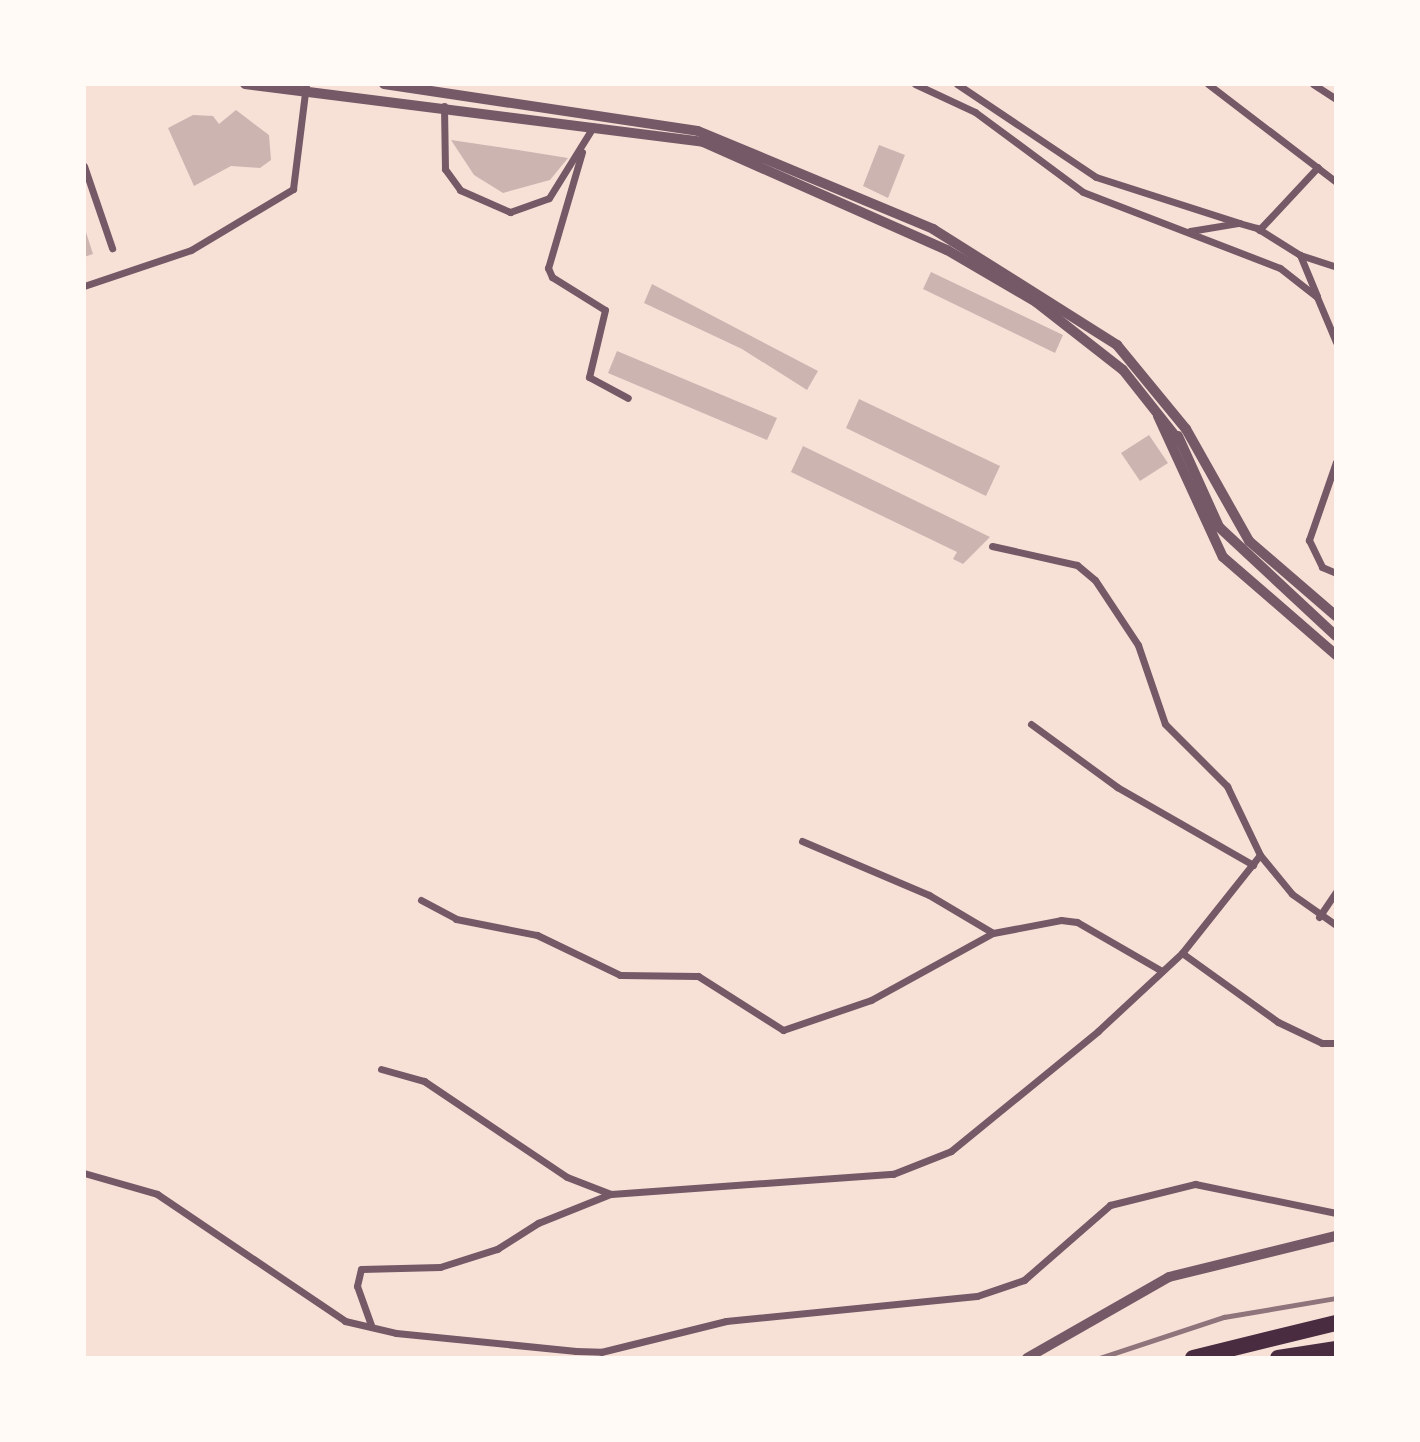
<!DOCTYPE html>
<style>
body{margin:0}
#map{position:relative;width:1420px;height:1442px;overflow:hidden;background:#f7e1d7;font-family:Signika,sans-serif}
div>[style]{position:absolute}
.building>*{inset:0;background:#ccb4b1}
.minor>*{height:7px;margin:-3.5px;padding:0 3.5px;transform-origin:3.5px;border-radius:3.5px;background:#755966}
.tertiary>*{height:10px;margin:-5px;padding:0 5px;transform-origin:5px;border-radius:5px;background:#755966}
.motorway>*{height:16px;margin:-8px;padding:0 8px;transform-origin:8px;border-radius:8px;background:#4a2c40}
.rail>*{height:4.5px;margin:-2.25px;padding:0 2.25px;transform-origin:2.25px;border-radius:2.25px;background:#8f747c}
span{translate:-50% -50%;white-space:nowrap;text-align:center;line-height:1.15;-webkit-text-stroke:6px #fffaf5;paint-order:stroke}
.frame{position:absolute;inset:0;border:86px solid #fffaf5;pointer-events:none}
</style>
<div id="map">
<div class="building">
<div style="clip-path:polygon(236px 110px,269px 135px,271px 160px,260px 168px,231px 166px,194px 186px,168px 128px,193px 115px,213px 116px,219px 124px)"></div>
<div style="clip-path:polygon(451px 140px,518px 150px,568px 158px,550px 180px,503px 193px,474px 175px)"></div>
<div style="clip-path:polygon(879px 145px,905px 155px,888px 198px,863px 186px)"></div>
<div style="clip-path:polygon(84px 226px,93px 254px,84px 257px)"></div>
<div style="clip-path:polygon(931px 272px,1063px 335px,1055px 353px,923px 289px)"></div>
<div style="clip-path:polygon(652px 284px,818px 371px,807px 390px,742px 349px,644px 303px)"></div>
<div style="clip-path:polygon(617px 351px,777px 418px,767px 440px,608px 373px)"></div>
<div style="clip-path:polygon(859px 399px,1000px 466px,986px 496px,846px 428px)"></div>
<div style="clip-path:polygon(1149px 435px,1168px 463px,1140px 481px,1121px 453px)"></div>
<div style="clip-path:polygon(803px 446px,990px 537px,963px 564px,953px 559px,957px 552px,791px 472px)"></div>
</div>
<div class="minor">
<div style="left:915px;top:84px;width:66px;rotate:25deg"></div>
<div style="left:975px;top:112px;width:134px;rotate:36.5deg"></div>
<div style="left:1083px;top:192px;width:211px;rotate:21.1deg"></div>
<div style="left:1280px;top:268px;width:47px;rotate:38.1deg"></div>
<div style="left:1317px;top:297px;width:49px;rotate:67.1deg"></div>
<div style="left:957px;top:84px;width:167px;rotate:33.8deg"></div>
<div style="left:1096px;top:177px;width:150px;rotate:17.8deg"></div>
<div style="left:1208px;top:84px;width:161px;rotate:37.4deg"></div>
<div style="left:1313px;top:84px;width:27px;rotate:33deg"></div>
<div style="left:444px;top:106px;width:63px;rotate:89.1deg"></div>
<div style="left:445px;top:169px;width:26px;rotate:54deg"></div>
<div style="left:460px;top:190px;width:55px;rotate:23.7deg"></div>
<div style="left:510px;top:212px;width:41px;rotate:-19.7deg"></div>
<div style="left:549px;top:198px;width:84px;rotate:-58.2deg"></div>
<div style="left:582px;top:152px;width:121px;rotate:106.3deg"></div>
<div style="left:548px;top:268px;width:10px;rotate:66deg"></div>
<div style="left:552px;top:277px;width:62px;rotate:31.9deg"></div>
<div style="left:605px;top:310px;width:69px;rotate:103.4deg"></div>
<div style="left:589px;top:377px;width:44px;rotate:28.3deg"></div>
<div style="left:84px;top:166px;width:87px;rotate:71.1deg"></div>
<div style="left:1259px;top:230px;width:86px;rotate:-46.9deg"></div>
<div style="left:1190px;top:231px;width:50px;rotate:-9.3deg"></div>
<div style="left:1239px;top:223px;width:19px;rotate:16deg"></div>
<div style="left:1257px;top:228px;width:51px;rotate:32.1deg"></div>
<div style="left:1300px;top:255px;width:44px;rotate:67.5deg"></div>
<div style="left:1300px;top:255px;width:38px;rotate:18deg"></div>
<div style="left:84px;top:286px;width:113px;rotate:-18.6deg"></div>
<div style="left:191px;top:250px;width:119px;rotate:-30.9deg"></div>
<div style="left:293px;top:189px;width:106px;rotate:-82.9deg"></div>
<div style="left:1336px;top:462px;width:83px;rotate:109.1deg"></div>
<div style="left:1309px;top:540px;width:30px;rotate:64deg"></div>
<div style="left:1322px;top:567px;width:15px;rotate:23deg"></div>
<div style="left:992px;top:546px;width:87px;rotate:12.6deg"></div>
<div style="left:1077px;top:565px;width:23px;rotate:40deg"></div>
<div style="left:1095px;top:580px;width:78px;rotate:56.5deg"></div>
<div style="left:1138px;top:645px;width:83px;rotate:71.1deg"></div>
<div style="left:1165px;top:724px;width:88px;rotate:45deg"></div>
<div style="left:1227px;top:786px;width:76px;rotate:64.4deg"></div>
<div style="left:1260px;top:855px;width:50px;rotate:50.6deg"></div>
<div style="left:1292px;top:894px;width:54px;rotate:35.2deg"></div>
<div style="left:1031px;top:724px;width:107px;rotate:36.2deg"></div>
<div style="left:1117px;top:787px;width:157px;rotate:29.8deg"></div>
<div style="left:802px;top:841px;width:138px;rotate:23deg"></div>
<div style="left:929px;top:895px;width:74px;rotate:30.7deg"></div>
<div style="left:421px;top:900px;width:40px;rotate:28deg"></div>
<div style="left:456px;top:919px;width:83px;rotate:11.2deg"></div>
<div style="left:537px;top:935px;width:92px;rotate:25.7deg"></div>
<div style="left:620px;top:975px;width:78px;rotate:0.7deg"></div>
<div style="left:698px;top:976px;width:101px;rotate:32.4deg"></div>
<div style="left:783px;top:1030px;width:93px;rotate:-18.8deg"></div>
<div style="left:871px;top:1000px;width:139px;rotate:-28.8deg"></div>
<div style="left:993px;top:933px;width:69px;rotate:-10.8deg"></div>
<div style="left:1061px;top:920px;width:16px;rotate:7deg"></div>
<div style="left:1077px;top:922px;width:98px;rotate:30deg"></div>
<div style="left:1319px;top:917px;width:30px;rotate:-56deg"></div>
<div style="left:1182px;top:953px;width:118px;rotate:35.7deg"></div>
<div style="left:1278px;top:1022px;width:49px;rotate:25.5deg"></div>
<div style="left:1322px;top:1043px;width:14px"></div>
<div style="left:381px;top:1069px;width:45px;rotate:15.6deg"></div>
<div style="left:424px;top:1081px;width:172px;rotate:33.9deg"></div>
<div style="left:567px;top:1177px;width:47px;rotate:21.1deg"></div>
<div style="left:611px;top:1194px;width:283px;rotate:-4.1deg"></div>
<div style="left:893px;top:1174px;width:62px;rotate:-21.6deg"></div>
<div style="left:951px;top:1151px;width:190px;rotate:-39.2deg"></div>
<div style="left:1098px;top:1031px;width:115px;rotate:-42.9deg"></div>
<div style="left:1182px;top:953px;width:125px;rotate:-51.5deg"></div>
<div style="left:84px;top:1173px;width:76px;rotate:16deg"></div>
<div style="left:157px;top:1194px;width:227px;rotate:34deg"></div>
<div style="left:345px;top:1321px;width:52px;rotate:13.2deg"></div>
<div style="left:396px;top:1333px;width:181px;rotate:5.7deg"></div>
<div style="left:576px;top:1351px;width:25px;rotate:2deg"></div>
<div style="left:601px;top:1352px;width:129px;rotate:-13.9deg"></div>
<div style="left:726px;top:1321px;width:252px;rotate:-5.7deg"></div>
<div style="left:977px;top:1296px;width:50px;rotate:-18.8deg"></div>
<div style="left:1024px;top:1280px;width:114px;rotate:-41.1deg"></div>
<div style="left:1110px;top:1205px;width:88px;rotate:-13.9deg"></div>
<div style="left:1195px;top:1184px;width:144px;rotate:11.6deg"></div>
<div style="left:371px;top:1325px;width:41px;rotate:-109.7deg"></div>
<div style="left:357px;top:1286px;width:17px;rotate:-77deg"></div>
<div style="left:361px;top:1269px;width:79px;rotate:-1.5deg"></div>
<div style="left:440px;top:1267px;width:60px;rotate:-17.5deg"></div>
<div style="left:497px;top:1249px;width:49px;rotate:-32.4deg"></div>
<div style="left:538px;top:1223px;width:78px;rotate:-21.9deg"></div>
</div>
<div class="tertiary">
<div style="left:245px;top:84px;width:462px;rotate:7.2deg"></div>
<div style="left:703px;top:142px;width:267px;rotate:23.9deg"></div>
<div style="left:947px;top:250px;width:103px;rotate:30.3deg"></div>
<div style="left:1036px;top:302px;width:110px;rotate:38deg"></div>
<div style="left:1123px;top:370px;width:92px;rotate:51.6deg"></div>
<div style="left:384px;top:84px;width:317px;rotate:8.5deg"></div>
<div style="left:698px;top:131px;width:255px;rotate:22.6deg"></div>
<div style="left:933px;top:229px;width:218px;rotate:32.2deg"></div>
<div style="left:1117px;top:345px;width:109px;rotate:50.6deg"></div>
<div style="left:1186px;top:429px;width:129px;rotate:60.6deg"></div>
<div style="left:1249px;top:541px;width:115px;rotate:40.8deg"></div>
<div style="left:1158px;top:416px;width:155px;rotate:65.3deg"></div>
<div style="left:1223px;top:557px;width:150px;rotate:40.9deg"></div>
<div style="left:1178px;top:436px;width:100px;rotate:65.7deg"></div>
<div style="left:1219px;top:527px;width:160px;rotate:43deg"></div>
<div style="left:1027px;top:1358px;width:163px;rotate:-29.7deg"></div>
<div style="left:1169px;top:1277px;width:172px;rotate:-13.8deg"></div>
</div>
<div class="motorway">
<div style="left:1193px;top:1358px;width:147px;rotate:-13.8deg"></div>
<div style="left:1278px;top:1358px;width:59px;rotate:-8.8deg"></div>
</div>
<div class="rail">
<div style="left:1100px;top:1358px;width:131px;rotate:-18.3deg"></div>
<div style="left:1224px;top:1317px;width:114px;rotate:-9.6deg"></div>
</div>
<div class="frame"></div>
</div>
